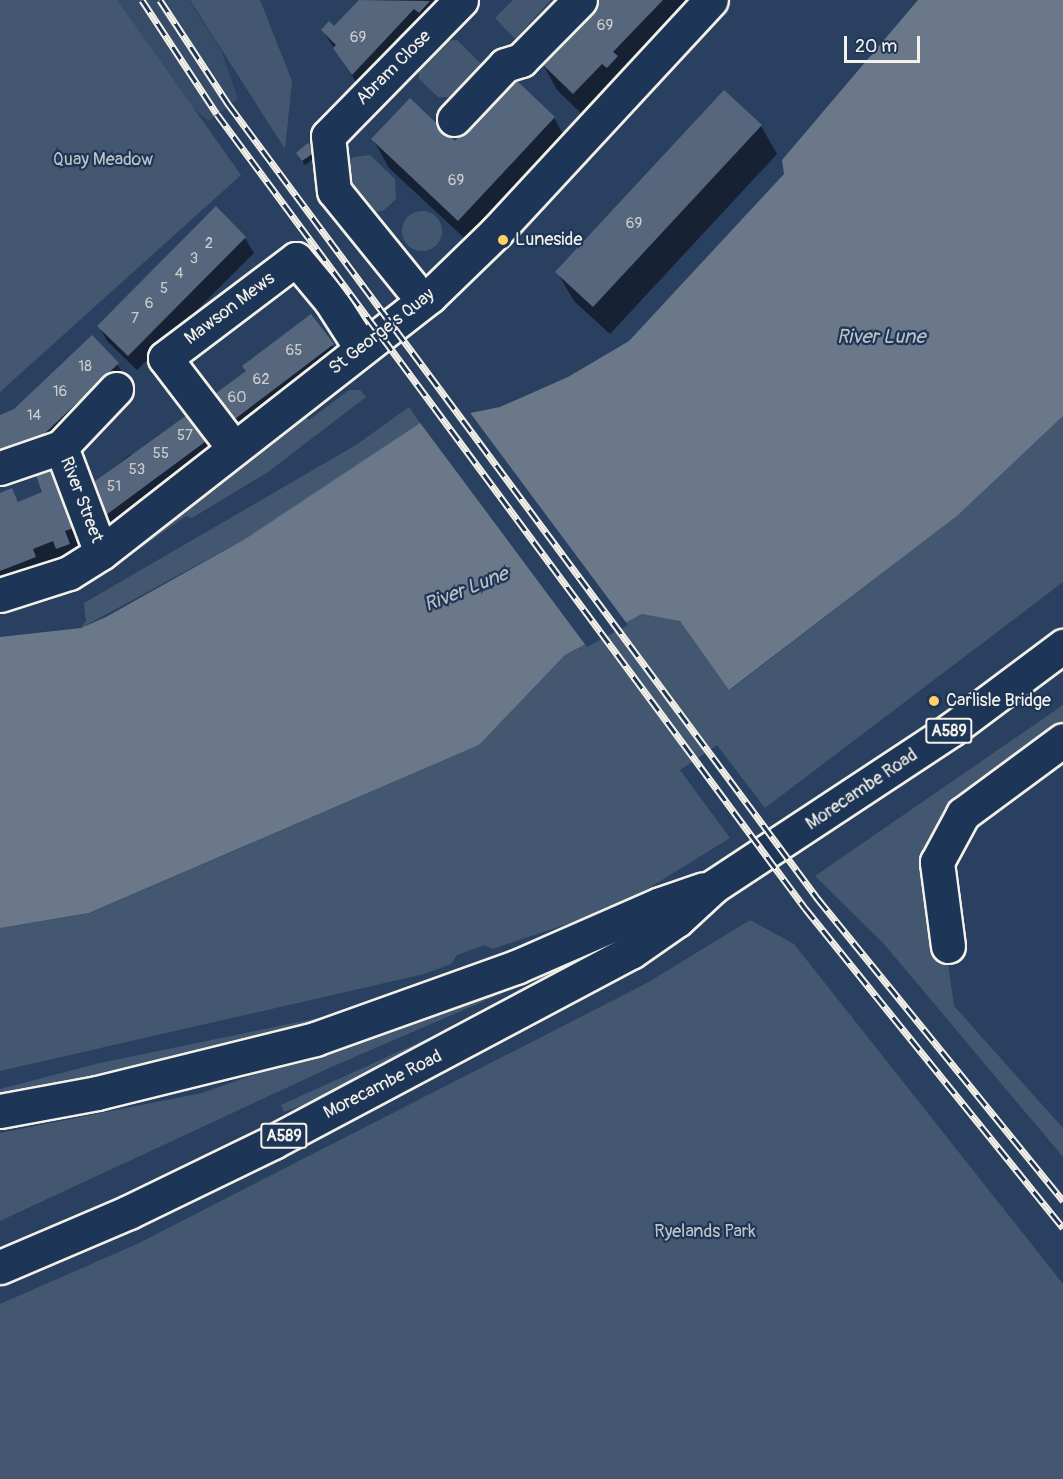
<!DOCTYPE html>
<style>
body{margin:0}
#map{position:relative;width:1063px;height:1479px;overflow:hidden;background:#2a4060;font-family:Pangolin,sans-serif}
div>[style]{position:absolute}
.built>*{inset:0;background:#374c69}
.green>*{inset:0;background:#445771}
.round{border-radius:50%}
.water>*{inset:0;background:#6a788a}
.pier>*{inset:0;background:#2a4060}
.shadow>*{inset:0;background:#0007}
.building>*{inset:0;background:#56677d}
.roads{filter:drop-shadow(2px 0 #f4f1e8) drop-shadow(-2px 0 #f4f1e8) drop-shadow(0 2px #f4f1e8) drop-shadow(0 -2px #f4f1e8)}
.minor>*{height:33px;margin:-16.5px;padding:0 16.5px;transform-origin:16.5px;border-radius:16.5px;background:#1d3557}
.major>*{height:33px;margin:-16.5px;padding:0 16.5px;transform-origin:16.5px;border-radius:16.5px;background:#1d3557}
.rail>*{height:7px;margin-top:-3.5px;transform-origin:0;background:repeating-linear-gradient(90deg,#1d3557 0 14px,#f4f1e8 0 28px);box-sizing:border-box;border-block:2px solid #f4f1e8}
.dots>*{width:16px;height:16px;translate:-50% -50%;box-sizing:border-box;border:3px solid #1d3557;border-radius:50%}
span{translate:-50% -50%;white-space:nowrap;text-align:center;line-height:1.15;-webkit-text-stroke:4.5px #1d3557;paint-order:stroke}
.number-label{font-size:15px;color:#cccecd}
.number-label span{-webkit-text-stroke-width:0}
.shield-label span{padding:2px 4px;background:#1d3557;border:2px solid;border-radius:4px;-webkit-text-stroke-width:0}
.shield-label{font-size:16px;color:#f4f1e8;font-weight:700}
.street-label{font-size:18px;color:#f4f1e8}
.park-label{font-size:18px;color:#bfc3c4}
.poi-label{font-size:18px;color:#f4f1e8}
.left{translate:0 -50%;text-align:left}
.water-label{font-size:20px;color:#bdc1c2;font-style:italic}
.scale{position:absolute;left:844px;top:36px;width:76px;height:27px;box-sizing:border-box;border:3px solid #f4f1e8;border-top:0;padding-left:8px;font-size:18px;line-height:21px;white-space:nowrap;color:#f4f1e8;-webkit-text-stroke:4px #1d3557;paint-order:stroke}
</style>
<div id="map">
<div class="built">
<div style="clip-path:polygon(93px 0,189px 0,221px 50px,238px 99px,208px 121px,130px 52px)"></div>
</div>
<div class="green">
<div style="clip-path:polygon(0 0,117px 0,241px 175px,0 392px)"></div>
<div style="clip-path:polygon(190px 0,260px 0,292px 81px,285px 149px)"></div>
<div style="clip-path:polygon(513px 0,551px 0,515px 39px,495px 18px)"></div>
<div style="clip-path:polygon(457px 40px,483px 66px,453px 97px,438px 97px,419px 79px,418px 59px,434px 42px)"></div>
<div style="clip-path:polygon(370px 155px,395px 179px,396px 199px,383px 211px,369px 212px,345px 182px,344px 166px,353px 157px)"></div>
<div class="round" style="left:402px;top:211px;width:40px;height:40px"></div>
<div style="clip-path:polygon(349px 390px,360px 390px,366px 397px,268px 472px,192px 518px,186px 516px,114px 567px,60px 597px,57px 592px,88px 576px,305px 416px,309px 420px)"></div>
<div style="clip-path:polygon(409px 407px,420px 423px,339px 477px,245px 539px,81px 628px,86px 621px,84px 603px,356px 445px)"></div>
<div style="clip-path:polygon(1063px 416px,1063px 582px,765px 808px,717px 745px,680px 770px,730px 838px,641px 893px,576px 921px,492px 949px,485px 945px,457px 955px,451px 964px,424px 974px,0 1071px,0 928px,90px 913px,479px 745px,565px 655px,642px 614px,680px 620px,730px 690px,957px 516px)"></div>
<div style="clip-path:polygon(1063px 705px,1063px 732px,933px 857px,954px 1006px,1063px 1128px,1063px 1157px,884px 944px,815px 876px)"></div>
<div style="clip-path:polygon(750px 920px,794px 944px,1063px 1284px,1063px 1479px,0 1479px,0 1304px,137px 1244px,647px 983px)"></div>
<div style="clip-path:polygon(509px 984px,512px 989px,329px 1068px,0 1221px,0 1133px,202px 1093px)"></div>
<div style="clip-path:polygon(513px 1000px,341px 1091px,284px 1112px,281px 1105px)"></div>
<div style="clip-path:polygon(352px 1011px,153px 1063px,0 1095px,0 1089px,100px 1063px)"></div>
</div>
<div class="water">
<div style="clip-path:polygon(918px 0,1063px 0,1063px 416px,957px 516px,729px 690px,680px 621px,642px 614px,565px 655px,479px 745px,89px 913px,0 928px,0 637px,81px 628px,106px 617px,245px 539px,420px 423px,500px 407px,568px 377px,629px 341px,784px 174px,782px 160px)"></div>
</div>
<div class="pier">
<div style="clip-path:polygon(468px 410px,628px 625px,587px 647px,418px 420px)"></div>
</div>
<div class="shadow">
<div style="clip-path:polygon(361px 0,462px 0,369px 102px,323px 31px,334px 28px)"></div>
<div style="clip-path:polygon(600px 0,714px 0,590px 122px,557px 90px,541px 61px)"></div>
<div style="clip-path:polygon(554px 118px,570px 146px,475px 248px,389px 168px,373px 139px,456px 143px)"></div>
<div style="clip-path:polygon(761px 126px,777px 154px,610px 334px,574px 301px,557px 272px)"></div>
<div style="clip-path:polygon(314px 152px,316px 157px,305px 165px,300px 158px)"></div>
<div style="clip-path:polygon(216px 208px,245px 238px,254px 253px,137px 370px,107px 341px,99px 326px)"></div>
<div style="clip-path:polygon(311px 316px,339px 355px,237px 439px,219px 415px)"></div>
<div style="clip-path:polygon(117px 364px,129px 384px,0 479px,0 416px)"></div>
<div style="clip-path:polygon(212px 436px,220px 452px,112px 525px,102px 522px,86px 489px,131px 454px,137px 462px)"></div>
<div style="clip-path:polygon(12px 490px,19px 503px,44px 493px,98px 553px,0 605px,0 494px)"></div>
</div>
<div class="building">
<div style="clip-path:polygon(359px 0,430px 1px,419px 13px,414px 9px,352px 75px,333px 48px,336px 45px,321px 30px,329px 21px,334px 26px)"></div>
<div style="clip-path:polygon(598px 0,663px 0,613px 52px,618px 56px,607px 68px,602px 64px,573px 94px,539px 61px)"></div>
<div style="clip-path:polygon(514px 78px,555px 117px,458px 221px,371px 139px,410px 98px,455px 141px)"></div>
<div style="clip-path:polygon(724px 90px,762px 125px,593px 307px,555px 272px)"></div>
<div style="clip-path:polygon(308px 143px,315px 152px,302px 161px,296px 153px)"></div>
<div style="clip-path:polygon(216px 206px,246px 237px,128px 356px,97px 326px)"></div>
<div style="clip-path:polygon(311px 314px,334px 344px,227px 425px,208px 399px,246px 371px,242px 366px)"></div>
<div style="clip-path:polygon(92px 335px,119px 363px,41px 437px,0 455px,0 415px,14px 409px)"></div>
<div style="clip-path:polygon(194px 410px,213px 436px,106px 515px,95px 512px,84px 489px)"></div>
<div style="clip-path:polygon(58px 461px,82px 525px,65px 531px,70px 544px,56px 549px,53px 541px,33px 549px,36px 557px,0 571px,0 493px,12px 488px,18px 502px,42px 492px,34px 470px)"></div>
</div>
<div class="roads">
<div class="minor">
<div style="left:454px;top:119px;width:74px;rotate:-46.6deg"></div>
<div style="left:505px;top:65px;width:17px;rotate:-17deg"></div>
<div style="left:521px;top:60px;width:84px;rotate:-45.5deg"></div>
<div style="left:411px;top:286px;width:122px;rotate:-129deg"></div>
<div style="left:334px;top:191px;width:55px;rotate:-96.2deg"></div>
<div style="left:328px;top:136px;width:190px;rotate:-45.6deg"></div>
<div style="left:61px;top:447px;width:113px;rotate:69.3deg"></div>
<div style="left:233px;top:447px;width:112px;rotate:-127.4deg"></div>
<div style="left:165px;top:358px;width:164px;rotate:-37.1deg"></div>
<div style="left:296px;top:259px;width:55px;rotate:50.2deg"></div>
<div style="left:331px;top:301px;width:56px;rotate:57.4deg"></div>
<div style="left:0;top:468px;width:65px;rotate:-19deg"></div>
<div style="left:61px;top:447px;width:80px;rotate:-46.5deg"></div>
<div style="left:0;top:595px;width:72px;rotate:-17.7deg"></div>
<div style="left:69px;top:573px;width:38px;rotate:-32deg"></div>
<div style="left:101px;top:553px;width:417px;rotate:-38deg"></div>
<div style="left:430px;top:296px;width:92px;rotate:-44.1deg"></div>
<div style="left:496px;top:232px;width:316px;rotate:-47.2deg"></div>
<div style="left:948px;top:946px;width:85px;rotate:-97.5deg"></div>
<div style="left:937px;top:862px;width:55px;rotate:-61.6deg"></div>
<div style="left:963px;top:814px;width:124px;rotate:-36.5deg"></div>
</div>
<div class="major">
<div style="left:0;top:1111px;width:99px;rotate:-10.5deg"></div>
<div style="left:97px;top:1093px;width:225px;rotate:-13.9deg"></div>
<div style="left:315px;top:1039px;width:214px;rotate:-19.7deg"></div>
<div style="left:516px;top:967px;width:157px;rotate:-23.6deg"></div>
<div style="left:660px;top:904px;width:46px;rotate:-18.8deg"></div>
<div style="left:0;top:1267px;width:140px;rotate:-23.1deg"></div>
<div style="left:129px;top:1212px;width:160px;rotate:-25.9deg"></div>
<div style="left:273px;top:1142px;width:405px;rotate:-28deg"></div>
<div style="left:631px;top:952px;width:56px;rotate:-34.8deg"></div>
<div style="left:677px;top:920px;width:50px;rotate:-42.6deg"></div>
<div style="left:714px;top:886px;width:285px;rotate:-33.4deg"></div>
<div style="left:952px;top:729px;width:139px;rotate:-36.8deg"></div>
</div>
</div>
<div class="rail">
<div style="left:142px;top:0;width:136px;rotate:56.7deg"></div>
<div style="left:217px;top:114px;width:988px;rotate:53.48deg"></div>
<div style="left:805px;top:908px;width:411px;rotate:51.1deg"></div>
<div style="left:160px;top:0;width:126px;rotate:56.7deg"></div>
<div style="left:229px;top:105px;width:989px;rotate:53.43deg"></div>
<div style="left:818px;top:899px;width:389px;rotate:50.9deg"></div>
</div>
<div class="dots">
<div style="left:503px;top:240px;background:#ffd166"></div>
<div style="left:934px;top:701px;background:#ffd166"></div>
</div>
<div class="number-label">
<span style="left:605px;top:26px">69</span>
<span style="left:358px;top:38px">69</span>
<span style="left:456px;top:181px">69</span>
<span style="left:634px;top:224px">69</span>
<span style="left:209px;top:244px">2</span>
<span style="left:194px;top:259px">3</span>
<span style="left:179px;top:274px">4</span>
<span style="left:164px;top:289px">5</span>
<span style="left:149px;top:304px">6</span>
<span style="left:135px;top:319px">7</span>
<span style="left:294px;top:351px">65</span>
<span style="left:85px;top:367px">18</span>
<span style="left:261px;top:380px">62</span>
<span style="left:60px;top:392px">16</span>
<span style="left:237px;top:398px">60</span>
<span style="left:34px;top:416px">14</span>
<span style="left:185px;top:436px">57</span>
<span style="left:161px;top:454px">55</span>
<span style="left:137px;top:470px">53</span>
<span style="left:114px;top:487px">51</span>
</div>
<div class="shield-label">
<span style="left:949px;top:731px">A589</span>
<span style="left:284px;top:1136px">A589</span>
</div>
<div class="street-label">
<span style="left:394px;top:68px;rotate:-45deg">Abram Close</span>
<span style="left:230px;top:309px;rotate:-37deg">Mawson Mews</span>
<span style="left:382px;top:332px;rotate:-38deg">St George's Quay</span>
<span style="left:81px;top:500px;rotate:69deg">River Street</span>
<span style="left:862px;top:790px;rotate:-34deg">Morecambe Road</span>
<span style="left:383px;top:1085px;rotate:-27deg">Morecambe Road</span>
</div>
<div class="park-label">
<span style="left:103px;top:160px">Quay Meadow</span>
<span style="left:705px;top:1232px">Ryelands Park</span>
</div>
<div class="poi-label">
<span class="left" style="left:515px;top:240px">Luneside</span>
<span class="left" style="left:946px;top:701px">Carlisle Bridge</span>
</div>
<div class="water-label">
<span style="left:881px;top:336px">River Lune</span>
<span style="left:466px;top:589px;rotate:-22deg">River Lune</span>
</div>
<div class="scale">20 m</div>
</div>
